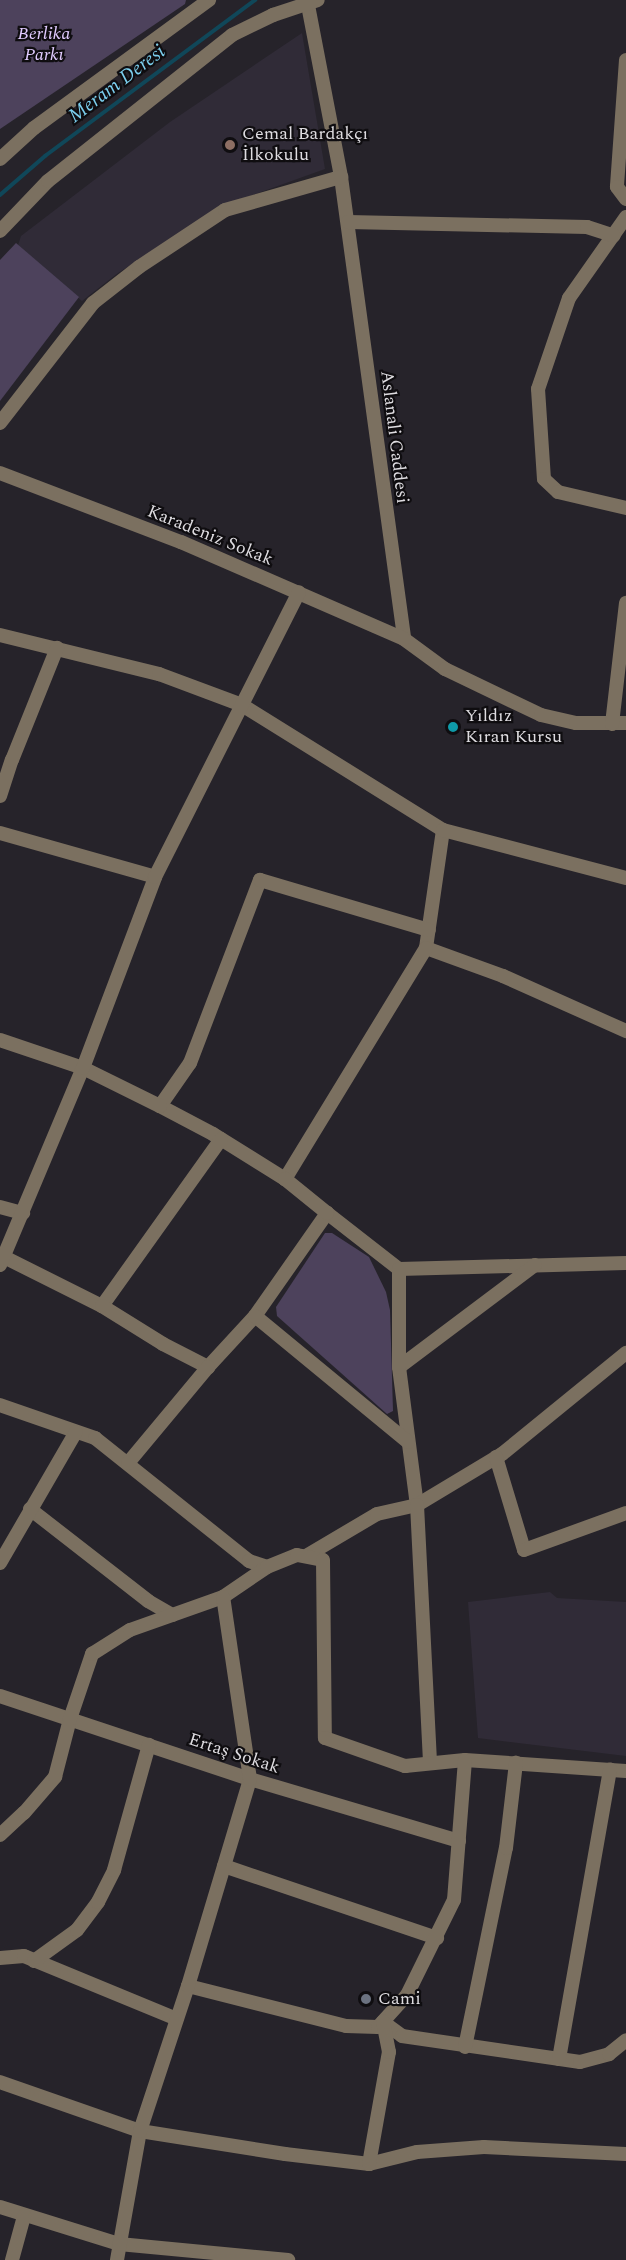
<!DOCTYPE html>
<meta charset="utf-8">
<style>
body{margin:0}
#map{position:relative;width:626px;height:2260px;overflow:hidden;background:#26232a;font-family:Spectral,serif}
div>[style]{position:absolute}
.built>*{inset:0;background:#302b37}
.green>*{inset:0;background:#4d425c}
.stream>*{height:4px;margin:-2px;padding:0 2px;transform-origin:2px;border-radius:2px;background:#104759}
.minor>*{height:14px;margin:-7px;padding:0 7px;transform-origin:7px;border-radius:7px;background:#7b7060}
.dots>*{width:16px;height:16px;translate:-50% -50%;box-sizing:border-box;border:3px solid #0f0d10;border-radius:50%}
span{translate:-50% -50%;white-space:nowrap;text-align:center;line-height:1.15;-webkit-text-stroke:4.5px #0f0d10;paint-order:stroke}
.park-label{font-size:18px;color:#e1cbff;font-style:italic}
.poi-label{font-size:18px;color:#dedce0}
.left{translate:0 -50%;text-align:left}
.street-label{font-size:18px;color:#dedce0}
.water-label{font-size:20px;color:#7bceed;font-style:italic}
</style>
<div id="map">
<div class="built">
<div style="clip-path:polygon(302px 33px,325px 169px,228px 204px,118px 273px,82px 301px,17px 248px,21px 236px,170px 122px)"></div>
<div style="clip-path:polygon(550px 1592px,557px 1598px,626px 1602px,626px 1756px,478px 1738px,468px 1602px)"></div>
</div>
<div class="green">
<div style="clip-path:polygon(0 0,186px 0,185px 4px,0 129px)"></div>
<div style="clip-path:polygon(16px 243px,79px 297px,0 401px,0 260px)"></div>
<div style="clip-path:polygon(325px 1233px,332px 1233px,369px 1257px,386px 1292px,390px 1310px,393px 1411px,387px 1414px,277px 1316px,276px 1307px)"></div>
</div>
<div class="stream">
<div style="left:0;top:195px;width:60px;rotate:-40.9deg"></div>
<div style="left:45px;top:156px;width:262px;rotate:-36.6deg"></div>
</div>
<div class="minor">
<div style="left:307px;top:0;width:180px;rotate:79.1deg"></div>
<div style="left:341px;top:177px;width:466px;rotate:82.2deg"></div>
<div style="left:404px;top:639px;width:51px;rotate:36.2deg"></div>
<div style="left:445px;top:669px;width:106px;rotate:25.6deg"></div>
<div style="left:541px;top:715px;width:36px;rotate:13deg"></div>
<div style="left:576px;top:723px;width:50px"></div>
<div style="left:626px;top:60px;width:127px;rotate:94.1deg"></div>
<div style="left:617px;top:187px;width:15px;rotate:53deg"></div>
<div style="left:0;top:159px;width:46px;rotate:-42.4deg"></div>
<div style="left:34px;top:128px;width:217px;rotate:-36.2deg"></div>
<div style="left:626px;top:217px;width:99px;rotate:125.1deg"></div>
<div style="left:569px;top:298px;width:96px;rotate:108.8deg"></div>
<div style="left:538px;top:389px;width:90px;rotate:86.2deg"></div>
<div style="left:544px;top:479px;width:19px;rotate:43deg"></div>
<div style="left:558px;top:492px;width:70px;rotate:13.2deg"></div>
<div style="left:348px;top:222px;width:239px;rotate:1.2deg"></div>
<div style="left:587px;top:227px;width:28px;rotate:18deg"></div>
<div style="left:0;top:231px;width:69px;rotate:-46.2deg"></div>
<div style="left:48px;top:181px;width:235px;rotate:-38.4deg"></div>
<div style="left:232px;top:35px;width:46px;rotate:-26deg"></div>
<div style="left:273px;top:15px;width:47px;rotate:-18.4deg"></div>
<div style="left:0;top:423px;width:152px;rotate:-52.2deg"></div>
<div style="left:93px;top:303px;width:58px;rotate:-38deg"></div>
<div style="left:139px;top:267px;width:103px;rotate:-33.5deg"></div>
<div style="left:225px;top:210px;width:121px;rotate:-15.9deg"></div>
<div style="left:0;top:473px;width:194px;rotate:20.9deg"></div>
<div style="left:181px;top:542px;width:243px;rotate:23.5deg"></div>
<div style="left:0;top:635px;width:164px;rotate:13.8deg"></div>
<div style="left:159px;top:674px;width:89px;rotate:20.5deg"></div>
<div style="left:242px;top:705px;width:237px;rotate:31.9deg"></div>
<div style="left:443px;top:830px;width:119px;rotate:98.2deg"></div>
<div style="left:426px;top:948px;width:82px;rotate:20deg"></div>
<div style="left:503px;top:976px;width:135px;rotate:24.1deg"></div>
<div style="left:612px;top:724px;width:122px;rotate:-83.4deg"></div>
<div style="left:0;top:796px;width:38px;rotate:-72deg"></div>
<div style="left:12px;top:760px;width:121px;rotate:-68.1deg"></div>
<div style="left:443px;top:830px;width:189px;rotate:14.7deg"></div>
<div style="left:0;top:833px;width:161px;rotate:15.8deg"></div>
<div style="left:426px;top:948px;width:271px;rotate:121.4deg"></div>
<div style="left:285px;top:1179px;width:85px;rotate:-148deg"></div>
<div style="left:213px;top:1134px;width:60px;rotate:-152.2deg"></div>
<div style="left:160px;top:1106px;width:52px;rotate:-55.1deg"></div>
<div style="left:190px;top:1063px;width:196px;rotate:-69.1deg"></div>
<div style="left:260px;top:880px;width:176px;rotate:16.5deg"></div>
<div style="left:0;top:1040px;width:88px;rotate:18.6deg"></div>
<div style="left:83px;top:1068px;width:86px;rotate:26.3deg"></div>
<div style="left:0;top:1207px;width:24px;rotate:15deg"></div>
<div style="left:327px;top:1213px;width:91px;rotate:37.9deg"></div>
<div style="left:399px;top:1269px;width:227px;rotate:-1.5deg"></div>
<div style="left:4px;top:1257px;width:110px;rotate:26.6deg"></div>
<div style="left:102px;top:1306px;width:205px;rotate:-54.5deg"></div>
<div style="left:0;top:1265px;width:214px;rotate:-67.2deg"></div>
<div style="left:83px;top:1068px;width:204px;rotate:-69.3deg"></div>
<div style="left:155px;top:877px;width:319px;rotate:-63.2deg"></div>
<div style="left:535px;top:1265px;width:170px;rotate:143.1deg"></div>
<div style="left:399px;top:1367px;width:139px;rotate:82.6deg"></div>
<div style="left:417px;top:1505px;width:99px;rotate:-31deg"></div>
<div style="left:502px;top:1454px;width:160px;rotate:-39.2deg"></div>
<div style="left:102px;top:1306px;width:72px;rotate:31.9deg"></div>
<div style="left:163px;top:1344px;width:51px;rotate:27.1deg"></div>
<div style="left:208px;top:1367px;width:69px;rotate:-47.3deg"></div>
<div style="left:255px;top:1316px;width:126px;rotate:-55deg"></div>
<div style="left:327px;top:1213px;width:54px;rotate:-141deg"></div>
<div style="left:255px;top:1316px;width:198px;rotate:39.5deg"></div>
<div style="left:399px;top:1367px;width:98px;rotate:-90deg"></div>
<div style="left:0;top:1405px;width:101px;rotate:19.2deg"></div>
<div style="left:95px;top:1438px;width:197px;rotate:38.6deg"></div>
<div style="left:249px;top:1561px;width:19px;rotate:18deg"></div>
<div style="left:496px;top:1457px;width:97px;rotate:73.2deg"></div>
<div style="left:524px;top:1550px;width:109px;rotate:-19.9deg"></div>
<div style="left:128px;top:1463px;width:125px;rotate:-50.2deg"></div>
<div style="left:30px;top:1509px;width:150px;rotate:37.9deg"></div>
<div style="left:148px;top:1601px;width:28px;rotate:30deg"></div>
<div style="left:306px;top:1556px;width:82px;rotate:-30.6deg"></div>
<div style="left:377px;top:1514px;width:41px;rotate:-12.7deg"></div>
<div style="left:417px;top:1505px;width:258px;rotate:87.1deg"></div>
<div style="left:0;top:1563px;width:151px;rotate:-59.9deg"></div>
<div style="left:0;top:1696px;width:263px;rotate:18.4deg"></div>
<div style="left:250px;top:1779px;width:218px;rotate:16.5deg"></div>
<div style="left:0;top:1835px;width:33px;rotate:-43deg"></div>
<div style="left:24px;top:1813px;width:48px;rotate:-49.3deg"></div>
<div style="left:55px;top:1777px;width:60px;rotate:-75.5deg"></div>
<div style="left:70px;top:1719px;width:69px;rotate:-71.3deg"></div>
<div style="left:92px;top:1654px;width:45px;rotate:-32.3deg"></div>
<div style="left:130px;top:1630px;width:99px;rotate:-19.5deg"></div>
<div style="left:223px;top:1597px;width:53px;rotate:-34.3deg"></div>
<div style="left:267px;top:1567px;width:32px;rotate:-22deg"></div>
<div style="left:297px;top:1555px;width:26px;rotate:11deg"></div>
<div style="left:323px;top:1560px;width:178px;rotate:89.4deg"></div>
<div style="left:325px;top:1738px;width:85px;rotate:19.3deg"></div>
<div style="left:405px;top:1766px;width:60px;rotate:-5.7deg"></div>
<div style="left:465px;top:1760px;width:161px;rotate:3.9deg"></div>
<div style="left:224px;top:1866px;width:225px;rotate:18.7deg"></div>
<div style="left:0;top:1958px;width:24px;rotate:-5deg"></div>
<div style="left:24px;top:1956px;width:165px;rotate:22.4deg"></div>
<div style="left:34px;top:1961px;width:53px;rotate:-35.8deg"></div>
<div style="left:77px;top:1930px;width:35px;rotate:-53deg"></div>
<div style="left:98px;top:1902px;width:36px;rotate:-63deg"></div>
<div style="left:114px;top:1870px;width:130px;rotate:-74.4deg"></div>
<div style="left:188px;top:1986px;width:163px;rotate:14.2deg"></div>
<div style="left:346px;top:2026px;width:32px;rotate:2deg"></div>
<div style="left:378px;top:2027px;width:43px;rotate:-47.8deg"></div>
<div style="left:407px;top:1995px;width:106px;rotate:-63.7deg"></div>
<div style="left:454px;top:1900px;width:140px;rotate:-85.5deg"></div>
<div style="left:383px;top:2022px;width:24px;rotate:36deg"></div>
<div style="left:402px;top:2036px;width:180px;rotate:8.3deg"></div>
<div style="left:580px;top:2062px;width:30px;rotate:-15deg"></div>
<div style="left:609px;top:2054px;width:22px;rotate:-39deg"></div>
<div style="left:465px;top:2047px;width:203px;rotate:-78.4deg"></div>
<div style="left:506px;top:1848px;width:86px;rotate:-83.3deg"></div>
<div style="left:559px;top:2059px;width:294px;rotate:-80deg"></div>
<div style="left:0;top:2082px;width:148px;rotate:19.3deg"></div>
<div style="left:140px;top:2131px;width:147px;rotate:9deg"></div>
<div style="left:285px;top:2154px;width:85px;rotate:6.8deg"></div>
<div style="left:369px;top:2164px;width:49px;rotate:-14deg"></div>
<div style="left:417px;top:2152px;width:67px;rotate:-4.3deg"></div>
<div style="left:484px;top:2147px;width:142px;rotate:2.8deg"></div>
<div style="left:369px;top:2164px;width:114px;rotate:-79.9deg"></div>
<div style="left:389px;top:2052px;width:31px;rotate:-101deg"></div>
<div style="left:0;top:2207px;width:125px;rotate:17.3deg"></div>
<div style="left:119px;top:2244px;width:170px;rotate:5.4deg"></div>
<div style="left:12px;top:2260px;width:46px;rotate:-74.7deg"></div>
<div style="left:117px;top:2260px;width:131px;rotate:-79.9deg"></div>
<div style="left:140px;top:2131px;width:153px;rotate:-71.7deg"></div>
<div style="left:188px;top:1986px;width:216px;rotate:-73.3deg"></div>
<div style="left:250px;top:1779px;width:184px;rotate:-98.4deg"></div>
</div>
<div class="dots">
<div style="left:230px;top:145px;background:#8d6e63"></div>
<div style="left:453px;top:727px;background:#0f9aa8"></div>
<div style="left:366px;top:1999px;background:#6b7280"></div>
</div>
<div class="park-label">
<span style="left:44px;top:45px">Berlika<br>Parkı</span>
</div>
<div class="poi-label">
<span class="left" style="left:242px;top:145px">Cemal Bardakçı<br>İlkokulu</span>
<span class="left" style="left:465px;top:727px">Yıldız<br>Kıran Kursu</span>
<span class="left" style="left:378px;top:1999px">Cami</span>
</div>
<div class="street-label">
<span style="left:394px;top:437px;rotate:83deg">Aslanali Caddesi</span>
<span style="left:210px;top:536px;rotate:22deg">Karadeniz Sokak</span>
<span style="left:234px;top:1754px;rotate:18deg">Ertaş Sokak</span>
</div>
<div class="water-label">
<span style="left:117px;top:84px;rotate:-37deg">Meram Deresi</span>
</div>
</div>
